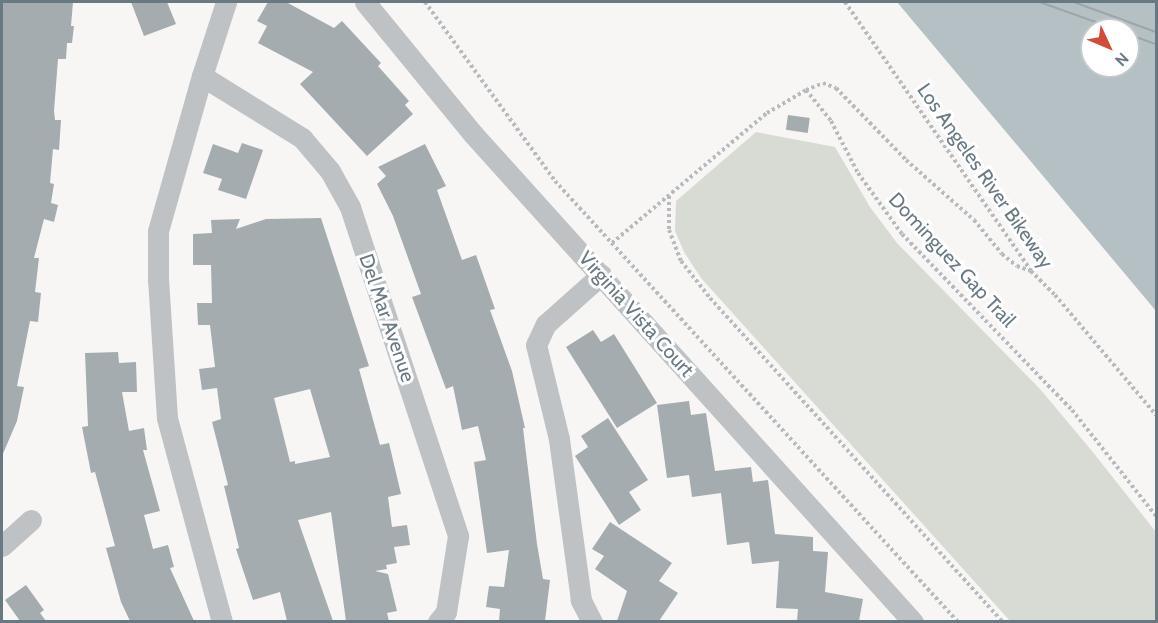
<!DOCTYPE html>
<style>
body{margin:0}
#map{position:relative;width:1158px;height:623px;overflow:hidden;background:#f7f6f4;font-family:Cabin,sans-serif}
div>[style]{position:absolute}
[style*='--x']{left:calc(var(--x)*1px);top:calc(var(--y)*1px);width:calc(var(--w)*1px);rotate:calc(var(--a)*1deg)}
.green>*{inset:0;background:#d7dbd4}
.water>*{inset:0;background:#b4c0c3}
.building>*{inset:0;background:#a4acb0;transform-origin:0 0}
.path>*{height:4px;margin-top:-2px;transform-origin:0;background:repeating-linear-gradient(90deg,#b8bbbd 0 3px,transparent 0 6px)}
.minor>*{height:21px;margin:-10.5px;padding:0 10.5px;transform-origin:10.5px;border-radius:10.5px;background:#bec2c5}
.tram>*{height:1.5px;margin:-0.75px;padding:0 0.75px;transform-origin:0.75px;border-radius:0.75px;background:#9ea5a9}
span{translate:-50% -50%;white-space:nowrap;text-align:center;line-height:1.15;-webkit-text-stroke:6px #fff;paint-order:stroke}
.street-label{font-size:20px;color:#697982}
.frame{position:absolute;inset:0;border:3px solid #697982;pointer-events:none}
.north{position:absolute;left:1080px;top:18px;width:60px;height:60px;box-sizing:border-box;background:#fff;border:2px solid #c3c9cd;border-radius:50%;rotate:134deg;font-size:16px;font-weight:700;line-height:24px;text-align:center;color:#697982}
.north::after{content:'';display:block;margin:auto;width:21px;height:27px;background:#d14d3a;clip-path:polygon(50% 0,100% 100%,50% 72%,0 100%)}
</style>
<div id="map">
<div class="green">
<div style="clip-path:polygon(756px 132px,835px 147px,870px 207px,897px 243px,1040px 389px,1092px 451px,1156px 532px,1156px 621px,1010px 621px,701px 278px,684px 252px,675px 231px,676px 201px)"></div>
</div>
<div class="water">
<div style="clip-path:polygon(evenodd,897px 2px,1156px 2px,1156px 311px,1074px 213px,897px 2px,1092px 30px,1128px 30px,1128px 66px,1092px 66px,1092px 30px)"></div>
</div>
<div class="building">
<div style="clip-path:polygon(2px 2px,73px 2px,71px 26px,74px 26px,72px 43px,67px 43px,66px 59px,58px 59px,54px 111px,55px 120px,61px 120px,59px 150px,53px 149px,50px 183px,54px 184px,51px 203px,58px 205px,54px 222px,44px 219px,34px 258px,39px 258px,35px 292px,41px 293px,38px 322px,30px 321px,17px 386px,24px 387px,17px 421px,2px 456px)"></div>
<div style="clip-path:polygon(131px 2px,167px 2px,176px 24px,144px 36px)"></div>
<div style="clip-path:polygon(268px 2px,286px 2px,334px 28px,342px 21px,381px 63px,378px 66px,409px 101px,405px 105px,413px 114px,367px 156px,300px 84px,313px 72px,258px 43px,267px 26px,257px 21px)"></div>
<div style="left:788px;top:115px;width:22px;height:15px;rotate:8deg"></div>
<div style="clip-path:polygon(242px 143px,263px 150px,246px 199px,218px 190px,222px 179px,203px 173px,213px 144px,238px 153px)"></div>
<div style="clip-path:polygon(425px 144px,446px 186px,437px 190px,462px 260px,476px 255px,495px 309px,490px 310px,512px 371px,525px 428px,523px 428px,537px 544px,543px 579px,550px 580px,545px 621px,499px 621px,500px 609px,486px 607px,489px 586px,504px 587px,509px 550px,487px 553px,474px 462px,486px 460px,478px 426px,462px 430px,453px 386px,446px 389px,412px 297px,421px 294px,393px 216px,377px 184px,386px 176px,378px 167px)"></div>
<div style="clip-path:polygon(evenodd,321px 218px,369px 366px,359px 369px,380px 445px,389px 443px,401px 494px,388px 497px,392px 527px,407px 525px,410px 545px,394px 547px,397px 563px,386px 565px,387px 569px,375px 571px,388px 574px,397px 611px,387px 613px,389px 621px,346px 621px,331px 512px,298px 520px,333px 621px,287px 621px,280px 592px,253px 600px,236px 549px,239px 548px,224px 486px,228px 485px,212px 422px,221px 419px,217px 388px,202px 390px,199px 369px,215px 367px,210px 325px,198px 325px,197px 303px,212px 303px,211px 265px,193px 265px,193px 234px,212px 233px,211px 220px,240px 219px,236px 229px,266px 219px,321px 218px,310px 389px,330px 457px,295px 464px,295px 461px,290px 462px,274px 398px,310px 389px)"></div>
<div style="clip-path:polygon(593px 330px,601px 342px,614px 334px,657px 403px,617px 428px,566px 347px)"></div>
<div style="clip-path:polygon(118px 352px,119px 363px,136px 362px,137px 392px,122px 392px,129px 431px,144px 428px,147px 450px,143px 450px,160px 511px,144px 515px,153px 549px,168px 545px,174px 567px,170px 568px,194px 621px,130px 621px,121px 602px,106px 548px,115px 546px,95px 472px,91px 473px,82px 427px,88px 426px,85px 353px)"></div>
<div style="clip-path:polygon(689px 401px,691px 415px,706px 413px,715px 471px,751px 467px,753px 482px,768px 480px,775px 534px,813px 537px,813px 551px,828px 552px,825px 592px,863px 599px,859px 621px,797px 621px,798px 609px,776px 608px,779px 561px,752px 564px,749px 542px,727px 545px,721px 493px,692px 497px,689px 475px,667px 478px,657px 405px)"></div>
<div style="clip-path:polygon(608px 418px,648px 480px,629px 492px,641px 510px,619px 525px,575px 456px,588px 447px,581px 436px)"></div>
<div style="clip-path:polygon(610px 522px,672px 563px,659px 581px,678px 593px,659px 621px,617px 621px,627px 591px,595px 569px,604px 556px,592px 549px)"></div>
<div style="clip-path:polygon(26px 585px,44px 610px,40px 613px,46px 621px,20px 621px,5px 600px)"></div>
</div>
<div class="path">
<div style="--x:425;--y:2;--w:221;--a:54"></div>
<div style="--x:555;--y:181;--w:597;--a:47.58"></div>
<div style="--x:845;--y:2;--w:327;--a:55.3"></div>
<div style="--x:1031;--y:271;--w:34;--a:45"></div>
<div style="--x:1055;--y:295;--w:157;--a:49.9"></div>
<div style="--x:806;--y:90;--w:18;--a:-22"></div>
<div style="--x:823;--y:83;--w:14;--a:21"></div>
<div style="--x:836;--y:88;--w:100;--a:45.8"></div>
<div style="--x:906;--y:160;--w:91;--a:41.4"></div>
<div style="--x:974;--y:220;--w:44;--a:50.5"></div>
<div style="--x:1002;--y:254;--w:19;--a:39"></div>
<div style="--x:1017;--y:266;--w:15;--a:20"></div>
<div style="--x:669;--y:196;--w:34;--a:90"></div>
<div style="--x:669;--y:230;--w:33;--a:69"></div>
<div style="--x:681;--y:261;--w:47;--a:51.9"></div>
<div style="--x:710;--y:298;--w:437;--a:47.9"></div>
<div style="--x:612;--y:243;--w:202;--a:-40"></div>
<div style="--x:767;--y:113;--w:45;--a:-30.5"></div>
<div style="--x:806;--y:90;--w:40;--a:51"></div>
<div style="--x:831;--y:121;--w:59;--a:62.6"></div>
<div style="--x:858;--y:173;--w:75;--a:54.2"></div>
<div style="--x:902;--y:234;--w:245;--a:46"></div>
<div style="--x:1072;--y:410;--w:135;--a:51.6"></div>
</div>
<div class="minor">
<div style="--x:365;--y:2;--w:171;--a:50.7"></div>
<div style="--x:473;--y:134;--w:657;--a:47.96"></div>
<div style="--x:202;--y:76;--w:78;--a:-72"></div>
<div style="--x:2;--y:546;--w:39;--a:-42"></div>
<div style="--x:222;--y:622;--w:211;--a:-105.1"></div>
<div style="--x:167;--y:418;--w:139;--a:-93.7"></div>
<div style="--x:158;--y:279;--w:48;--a:-90"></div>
<div style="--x:158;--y:231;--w:161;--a:-74.2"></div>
<div style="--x:202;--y:76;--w:118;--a:31.8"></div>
<div style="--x:302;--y:138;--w:43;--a:49.7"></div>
<div style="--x:330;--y:171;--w:41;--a:60.9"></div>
<div style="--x:350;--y:207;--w:346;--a:71.8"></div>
<div style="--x:458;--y:536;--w:77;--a:99"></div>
<div style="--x:446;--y:612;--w:13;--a:129"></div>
<div style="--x:592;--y:622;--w:25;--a:-117"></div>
<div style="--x:581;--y:600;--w:162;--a:-97.8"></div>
<div style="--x:559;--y:439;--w:97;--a:-103.7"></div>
<div style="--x:536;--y:345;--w:23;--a:-65"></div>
<div style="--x:546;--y:324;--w:74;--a:-41.7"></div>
</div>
<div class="tram">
<div style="--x:1040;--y:2;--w:83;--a:19.7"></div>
<div style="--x:1074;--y:2;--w:87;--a:20.1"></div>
<div style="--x:1128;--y:34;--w:30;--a:20"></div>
</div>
<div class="street-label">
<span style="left:985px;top:176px;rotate:55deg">Los Angeles River Bikeway</span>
<span style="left:952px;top:260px;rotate:47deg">Dominguez Gap Trail</span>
<span style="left:636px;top:314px;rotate:48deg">Virginia Vista Court</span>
<span style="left:387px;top:318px;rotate:71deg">Del Mar Avenue</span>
</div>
<div class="frame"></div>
<div class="north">N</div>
</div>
